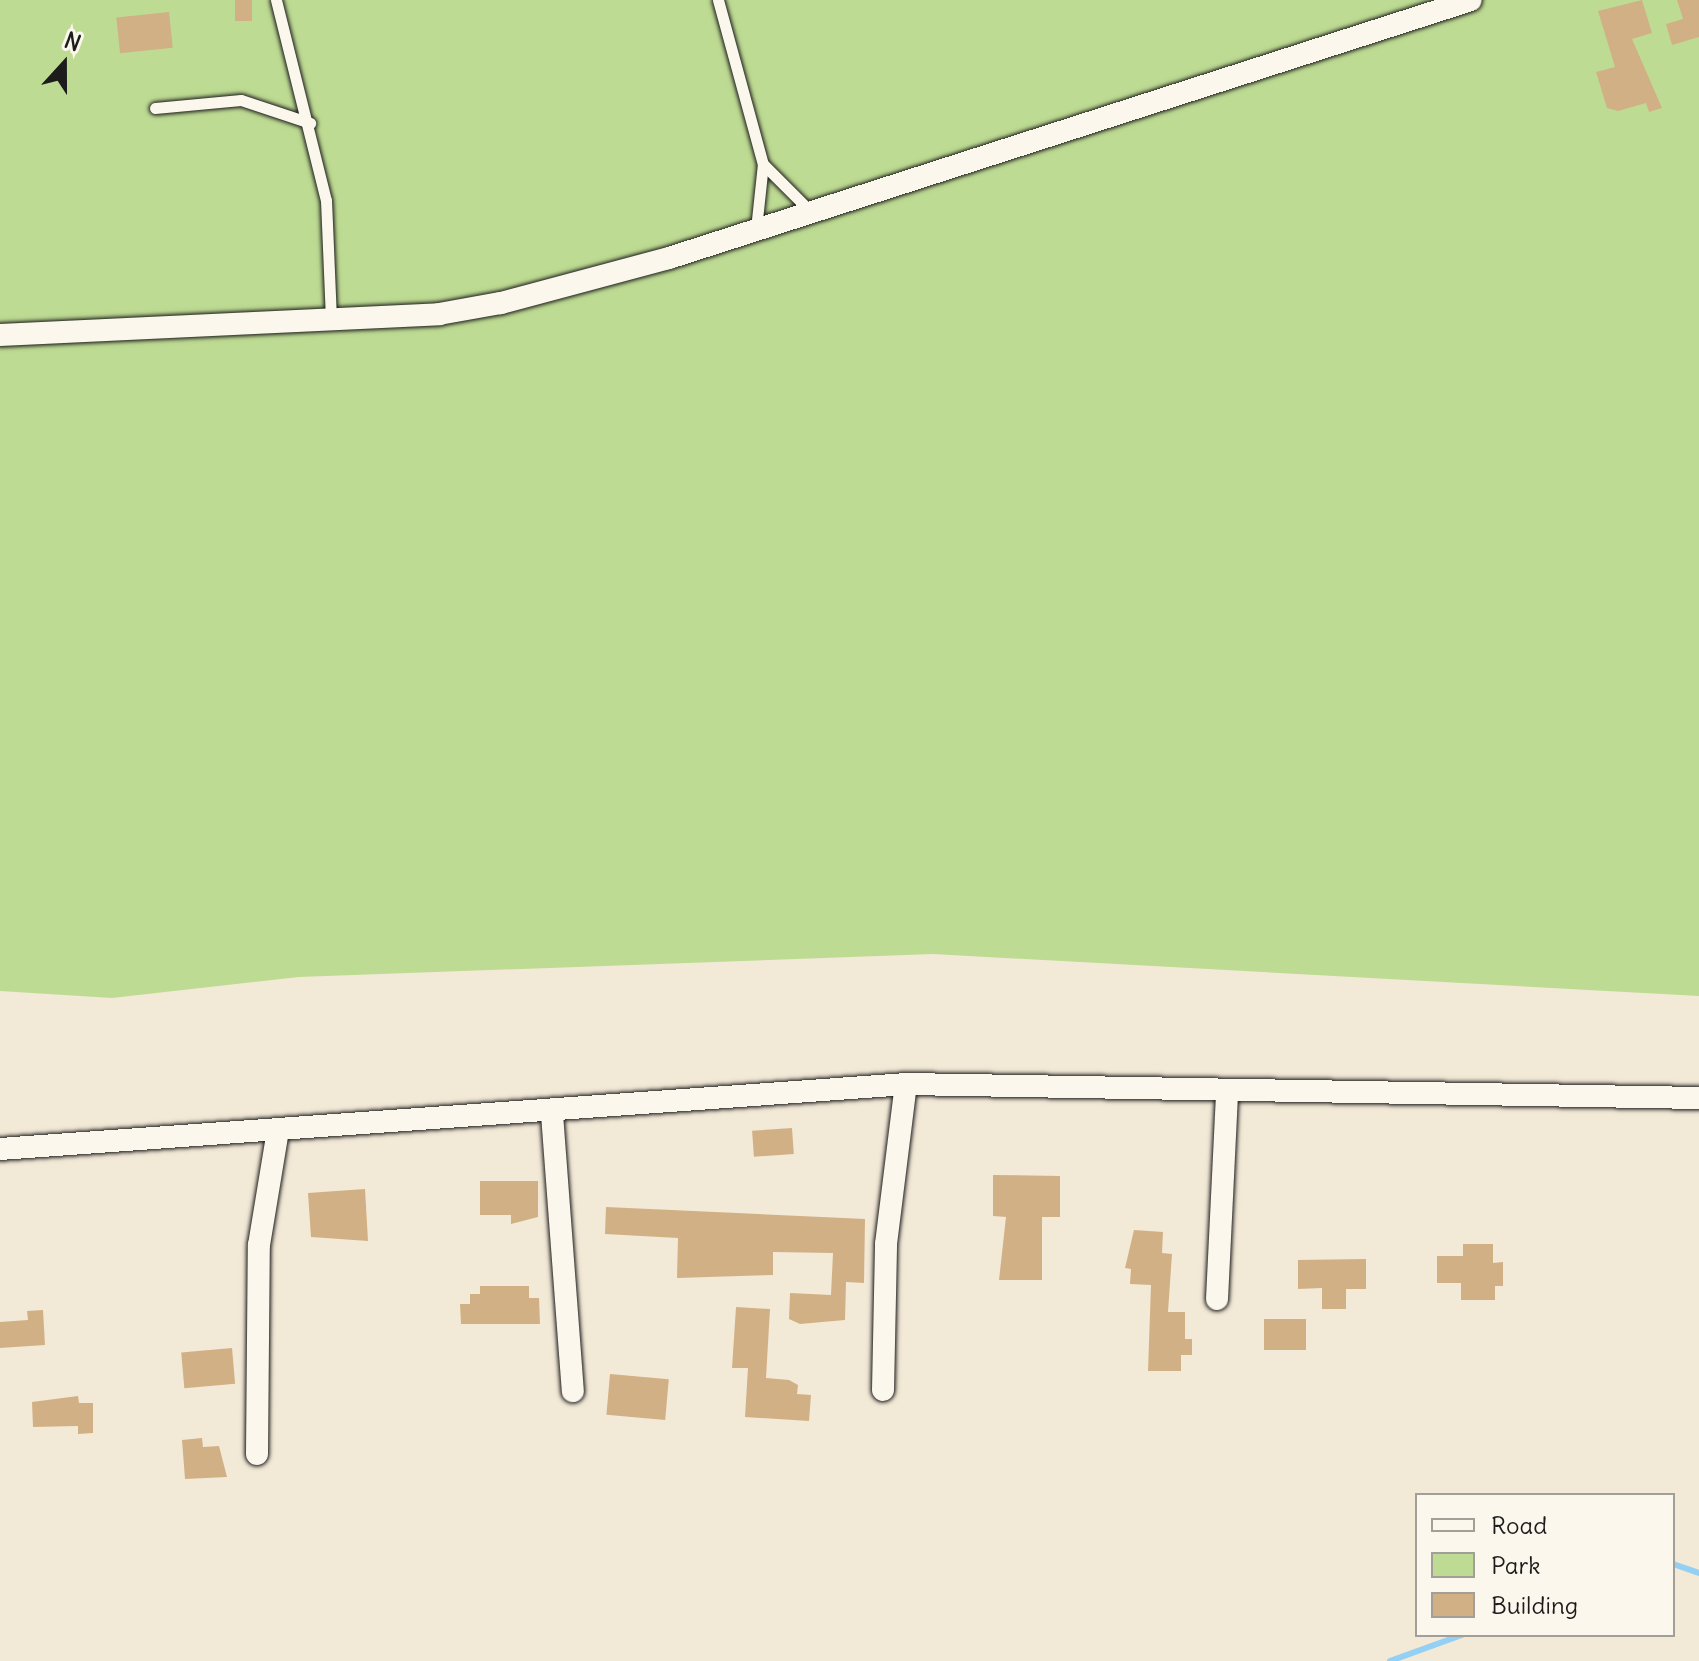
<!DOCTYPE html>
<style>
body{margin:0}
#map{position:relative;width:1699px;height:1661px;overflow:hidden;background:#f3e9d7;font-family:Delius,sans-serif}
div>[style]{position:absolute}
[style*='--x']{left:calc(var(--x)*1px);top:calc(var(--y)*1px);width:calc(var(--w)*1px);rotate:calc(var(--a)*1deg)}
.green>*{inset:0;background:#bedb93}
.stream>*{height:6px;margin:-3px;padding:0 3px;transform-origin:3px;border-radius:3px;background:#93d0f4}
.building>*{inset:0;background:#d2b085;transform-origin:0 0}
.roads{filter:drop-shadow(0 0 2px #1c1c1c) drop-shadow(0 0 2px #1c1c1c)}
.service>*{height:11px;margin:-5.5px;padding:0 5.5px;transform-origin:5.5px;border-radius:5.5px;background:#fbf7ec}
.minor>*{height:22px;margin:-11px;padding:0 11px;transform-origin:11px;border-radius:11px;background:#fbf7ec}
span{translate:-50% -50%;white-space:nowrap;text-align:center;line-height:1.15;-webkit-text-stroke:6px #fbf7ec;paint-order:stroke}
.legend{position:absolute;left:1415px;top:1493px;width:260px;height:144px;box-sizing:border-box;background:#fbf7ec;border:2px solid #a29f99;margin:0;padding:10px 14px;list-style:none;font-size:24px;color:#1c1c1c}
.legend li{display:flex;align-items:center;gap:16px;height:40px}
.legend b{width:40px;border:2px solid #a29f99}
.north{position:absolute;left:24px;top:24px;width:80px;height:80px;-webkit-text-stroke:6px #fbf7ec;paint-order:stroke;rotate:21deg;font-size:22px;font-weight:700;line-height:32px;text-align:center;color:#1c1c1c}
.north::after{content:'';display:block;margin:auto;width:28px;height:36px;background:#1c1c1c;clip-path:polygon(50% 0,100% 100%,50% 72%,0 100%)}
</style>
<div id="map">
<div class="green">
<div style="clip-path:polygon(0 0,1699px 0,1699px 996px,933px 954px,299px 977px,112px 998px,0 991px)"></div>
</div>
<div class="stream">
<div style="--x:1673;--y:1564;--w:28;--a:19"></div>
<div style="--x:1390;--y:1661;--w:77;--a:-19.9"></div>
</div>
<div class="building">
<div style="left:235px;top:0;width:17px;height:21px"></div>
<div style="clip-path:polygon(1642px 0,1652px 33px,1632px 39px,1662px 108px,1649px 112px,1646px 103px,1618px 111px,1607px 108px,1596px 72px,1615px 67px,1598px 11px)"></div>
<div style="clip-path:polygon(1677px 0,1699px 0,1699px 37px,1672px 45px,1666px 24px,1683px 19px)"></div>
<div style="left:169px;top:12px;width:36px;height:53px;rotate:84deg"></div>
<div style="left:792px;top:1128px;width:26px;height:40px;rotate:86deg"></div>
<div style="clip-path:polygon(993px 1175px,1060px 1176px,1060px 1217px,1042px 1217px,1042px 1280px,999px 1280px,1006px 1217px,993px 1216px)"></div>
<div style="clip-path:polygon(480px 1181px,538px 1181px,538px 1217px,511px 1224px,511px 1215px,480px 1215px)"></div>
<div style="clip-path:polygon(365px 1189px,368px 1241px,311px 1237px,308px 1193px)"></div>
<div style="clip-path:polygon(606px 1207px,865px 1219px,864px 1283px,846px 1282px,845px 1320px,800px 1324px,789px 1319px,790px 1293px,831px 1295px,833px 1253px,773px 1252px,773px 1275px,677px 1278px,678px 1238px,605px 1234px)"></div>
<div style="clip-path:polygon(1134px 1230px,1163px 1232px,1162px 1253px,1172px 1254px,1168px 1312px,1185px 1312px,1185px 1339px,1192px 1339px,1192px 1355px,1181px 1355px,1181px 1371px,1148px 1371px,1151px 1285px,1130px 1284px,1131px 1269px,1125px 1268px)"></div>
<div style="clip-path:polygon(1463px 1244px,1493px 1244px,1493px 1263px,1503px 1262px,1503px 1286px,1495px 1286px,1495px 1300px,1461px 1300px,1461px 1283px,1437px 1283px,1437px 1256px,1463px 1256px)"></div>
<div style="clip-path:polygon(1366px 1259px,1366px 1289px,1346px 1289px,1346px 1309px,1322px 1309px,1322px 1288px,1298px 1289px,1298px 1260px)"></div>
<div style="clip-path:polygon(480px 1286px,529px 1286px,529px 1298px,539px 1298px,540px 1324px,461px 1324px,460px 1304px,470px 1304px,470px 1294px,480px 1294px)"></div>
<div style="clip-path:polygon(736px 1307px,770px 1309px,766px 1378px,789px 1380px,798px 1385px,797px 1394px,811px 1395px,809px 1421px,745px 1417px,748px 1368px,732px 1368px)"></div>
<div style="clip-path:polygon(43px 1310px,45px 1345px,0 1348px,0 1322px,28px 1320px,27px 1311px)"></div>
<div style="left:1264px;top:1319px;width:42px;height:31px"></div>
<div style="left:232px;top:1348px;width:36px;height:51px;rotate:85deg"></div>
<div style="left:610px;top:1374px;width:59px;height:41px;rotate:5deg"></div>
<div style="clip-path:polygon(78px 1396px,79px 1403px,93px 1403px,93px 1433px,78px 1434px,78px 1426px,33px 1427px,32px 1402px)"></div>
<div style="clip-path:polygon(202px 1438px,203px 1447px,219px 1446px,227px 1477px,185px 1479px,182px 1440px)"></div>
</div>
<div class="roads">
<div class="service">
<div style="--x:276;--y:0;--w:206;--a:76"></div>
<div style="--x:326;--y:200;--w:119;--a:87.6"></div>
<div style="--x:718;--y:0;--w:170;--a:74.7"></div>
<div style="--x:763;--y:164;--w:66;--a:45"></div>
<div style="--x:155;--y:108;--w:86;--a:-5.3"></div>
<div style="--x:241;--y:100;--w:73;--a:18.4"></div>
<div style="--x:756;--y:229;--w:65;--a:-83.9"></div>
</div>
<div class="minor">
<div style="--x:0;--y:335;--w:440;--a:-2.7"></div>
<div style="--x:439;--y:314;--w:63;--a:-10.1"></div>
<div style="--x:501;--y:303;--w:174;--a:-15"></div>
<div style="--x:669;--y:258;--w:842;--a:-17.83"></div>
<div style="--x:552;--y:1114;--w:278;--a:85.7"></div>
<div style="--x:0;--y:1149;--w:908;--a:-4.1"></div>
<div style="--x:906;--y:1084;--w:793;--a:1.01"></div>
<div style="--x:1217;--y:1299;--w:207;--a:-87.2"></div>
<div style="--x:883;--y:1390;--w:146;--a:-88.8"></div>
<div style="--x:886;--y:1244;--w:161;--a:-82.9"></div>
<div style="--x:257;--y:1454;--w:209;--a:-89.5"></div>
<div style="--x:259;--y:1245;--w:117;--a:-80.6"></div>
</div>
</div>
<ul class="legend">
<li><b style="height:10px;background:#fbf7ec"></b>Road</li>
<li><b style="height:22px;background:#bedb93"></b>Park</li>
<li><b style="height:22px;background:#d2b085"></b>Building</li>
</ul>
<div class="north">N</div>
</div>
